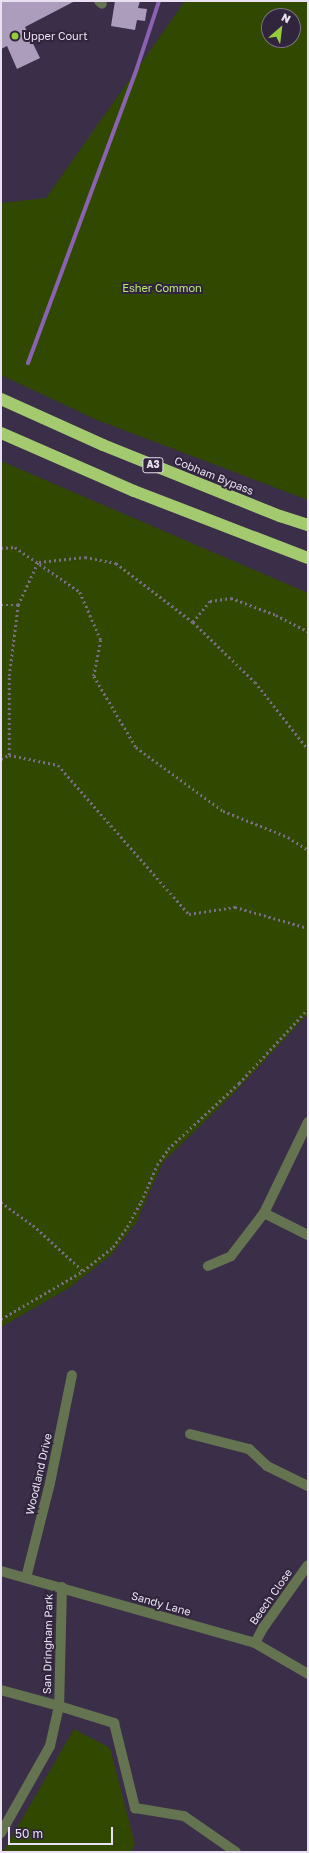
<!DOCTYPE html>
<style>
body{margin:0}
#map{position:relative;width:309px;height:1853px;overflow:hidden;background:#3b2e48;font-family:"Golos Text",sans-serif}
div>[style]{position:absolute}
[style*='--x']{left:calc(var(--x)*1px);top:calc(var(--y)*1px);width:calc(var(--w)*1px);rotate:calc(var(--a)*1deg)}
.green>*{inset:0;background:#304800}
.stream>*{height:4px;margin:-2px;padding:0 2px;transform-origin:2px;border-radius:2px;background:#8b62b1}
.building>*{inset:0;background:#ac9dbc}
.path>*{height:2.5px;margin-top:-1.25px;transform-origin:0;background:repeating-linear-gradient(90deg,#796e85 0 2px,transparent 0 5px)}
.minor>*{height:10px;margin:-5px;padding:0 5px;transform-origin:5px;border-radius:5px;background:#647450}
.highway>*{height:12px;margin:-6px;padding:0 6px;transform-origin:6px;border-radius:6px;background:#a4ca70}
.dots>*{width:11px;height:11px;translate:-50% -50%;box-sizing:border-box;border:2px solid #31243d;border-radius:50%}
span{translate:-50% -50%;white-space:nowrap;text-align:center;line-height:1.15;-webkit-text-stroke:4px #31243d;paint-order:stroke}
.shield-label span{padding:1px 3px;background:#31243d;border:1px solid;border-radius:3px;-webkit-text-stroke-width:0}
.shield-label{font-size:10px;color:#e9e1f2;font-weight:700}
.poi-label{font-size:11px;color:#e9e1f2}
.left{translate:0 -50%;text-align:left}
.park-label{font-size:11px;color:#b8e772}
.street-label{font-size:11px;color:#e9e1f2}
.frame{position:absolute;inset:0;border:2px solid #e9e1f2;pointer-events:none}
.north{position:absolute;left:261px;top:8px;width:40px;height:40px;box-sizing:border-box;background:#31243d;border:1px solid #7b7085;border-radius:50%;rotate:28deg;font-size:11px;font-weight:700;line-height:16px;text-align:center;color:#e9e1f2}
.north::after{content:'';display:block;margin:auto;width:14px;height:18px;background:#97cc39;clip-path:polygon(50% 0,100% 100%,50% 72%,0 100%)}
.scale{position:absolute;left:8px;top:1827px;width:105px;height:18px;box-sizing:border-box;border:2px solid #e9e1f2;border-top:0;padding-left:5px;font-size:12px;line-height:14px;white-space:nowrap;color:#e9e1f2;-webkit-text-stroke:3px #31243d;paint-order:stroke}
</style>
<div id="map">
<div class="green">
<div style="clip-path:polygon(evenodd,185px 1px,308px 1px,308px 500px,97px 420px,1px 375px,1px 203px,46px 198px,185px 1px,269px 16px,293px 16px,293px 40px,269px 40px,269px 16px)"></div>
<div style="clip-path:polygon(1px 461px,308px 593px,308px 1014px,235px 1092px,163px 1162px,136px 1223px,111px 1255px,69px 1288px,1px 1327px)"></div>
<div style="clip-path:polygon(74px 1729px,110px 1748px,135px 1844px,131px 1852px,3px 1852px)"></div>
</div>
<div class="stream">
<div style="--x:28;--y:363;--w:314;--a:-69.7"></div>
<div style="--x:137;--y:68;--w:71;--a:-71.8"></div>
</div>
<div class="building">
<div style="clip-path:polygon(1px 1px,75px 1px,25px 27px,40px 58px,17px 69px,7px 46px,1px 49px)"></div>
<div style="clip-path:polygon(115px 1px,140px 1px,138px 8px,147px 9px,145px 21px,137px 20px,135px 30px,111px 26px)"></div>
</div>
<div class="path">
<div style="--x:1;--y:548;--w:14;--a:-4"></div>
<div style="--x:15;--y:547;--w:79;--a:34.7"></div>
<div style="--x:80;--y:592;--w:52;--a:66.4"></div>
<div style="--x:101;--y:640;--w:37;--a:101"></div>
<div style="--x:94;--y:676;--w:82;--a:59.4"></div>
<div style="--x:136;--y:747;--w:108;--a:36.3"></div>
<div style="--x:223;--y:811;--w:70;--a:21.8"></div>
<div style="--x:288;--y:837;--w:24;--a:33"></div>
<div style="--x:39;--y:562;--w:46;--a:-6.2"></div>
<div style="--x:85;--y:557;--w:32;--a:11"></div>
<div style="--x:116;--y:563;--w:97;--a:37.5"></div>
<div style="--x:193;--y:622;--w:86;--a:44.1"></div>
<div style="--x:255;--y:682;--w:85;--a:51.7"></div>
<div style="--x:1;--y:605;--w:17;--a:0"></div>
<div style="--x:193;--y:622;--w:27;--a:-51"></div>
<div style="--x:210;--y:601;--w:21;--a:-8"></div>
<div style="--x:231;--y:598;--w:48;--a:20.7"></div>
<div style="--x:276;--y:615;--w:36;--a:27"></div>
<div style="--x:9;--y:755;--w:79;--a:-90"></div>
<div style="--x:9;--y:676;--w:72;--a:-82.8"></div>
<div style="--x:18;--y:605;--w:47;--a:-65.1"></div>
<div style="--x:1;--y:759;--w:9;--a:-27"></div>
<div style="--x:9;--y:755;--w:50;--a:11.5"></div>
<div style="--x:58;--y:765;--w:198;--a:48.7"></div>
<div style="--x:189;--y:914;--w:47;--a:-8.7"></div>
<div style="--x:235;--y:907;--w:76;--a:16"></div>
<div style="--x:1;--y:1202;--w:39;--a:36"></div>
<div style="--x:33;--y:1225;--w:68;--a:42.6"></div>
<div style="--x:1;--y:1319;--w:95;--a:-30.3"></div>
<div style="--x:83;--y:1271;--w:38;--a:-39"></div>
<div style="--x:113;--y:1247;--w:24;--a:-55"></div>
<div style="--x:127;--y:1227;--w:29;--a:-61"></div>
<div style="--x:141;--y:1202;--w:40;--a:-66.6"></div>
<div style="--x:157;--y:1165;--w:19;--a:-55"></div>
<div style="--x:168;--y:1149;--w:97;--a:-42.9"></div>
<div style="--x:239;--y:1083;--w:101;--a:-47"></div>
</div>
<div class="minor">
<div style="--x:99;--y:1;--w:4;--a:45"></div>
<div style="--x:264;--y:1213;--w:49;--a:26.6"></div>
<div style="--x:208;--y:1266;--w:25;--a:-23"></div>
<div style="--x:231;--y:1256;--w:54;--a:-52.5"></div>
<div style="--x:264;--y:1213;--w:101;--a:-64.2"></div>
<div style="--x:190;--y:1434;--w:61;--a:14.3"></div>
<div style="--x:249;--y:1449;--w:25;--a:43"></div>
<div style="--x:267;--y:1466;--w:46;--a:26"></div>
<div style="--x:1;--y:1571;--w:264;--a:15.8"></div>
<div style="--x:255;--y:1643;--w:61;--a:30.3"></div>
<div style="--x:26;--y:1578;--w:98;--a:-75.8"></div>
<div style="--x:50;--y:1483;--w:110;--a:-78.5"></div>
<div style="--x:62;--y:1587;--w:119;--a:91.4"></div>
<div style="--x:59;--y:1706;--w:58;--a:17.2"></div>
<div style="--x:114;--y:1723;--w:88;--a:76.1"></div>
<div style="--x:135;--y:1808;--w:50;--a:9.3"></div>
<div style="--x:184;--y:1816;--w:63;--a:34.7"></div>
<div style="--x:255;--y:1643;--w:17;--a:-62"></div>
<div style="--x:263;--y:1628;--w:77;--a:-54.5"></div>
<div style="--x:1;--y:1690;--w:60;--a:15.4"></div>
<div style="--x:59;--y:1706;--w:41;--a:102.7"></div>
<div style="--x:50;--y:1746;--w:100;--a:119.4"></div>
</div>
<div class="highway">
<div style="--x:1;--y:399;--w:112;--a:24.3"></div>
<div style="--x:103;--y:445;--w:191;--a:21.9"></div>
<div style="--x:280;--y:516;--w:29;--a:18"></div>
<div style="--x:1;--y:433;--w:145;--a:23.6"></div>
<div style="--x:134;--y:491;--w:186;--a:21.1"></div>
</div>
<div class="dots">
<div style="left:15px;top:36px;background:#97cc39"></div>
</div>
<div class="shield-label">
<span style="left:153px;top:465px">A3</span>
</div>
<div class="poi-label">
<span class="left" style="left:23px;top:36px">Upper Court</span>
</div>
<div class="park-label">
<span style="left:162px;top:288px">Esher Common</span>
</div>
<div class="street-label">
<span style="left:214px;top:476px;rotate:22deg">Cobham Bypass</span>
<span style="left:39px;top:1474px;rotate:-77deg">Woodland Drive</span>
<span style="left:271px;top:1597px;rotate:-55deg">Beech Close</span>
<span style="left:161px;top:1604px;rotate:16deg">Sandy Lane</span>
<span style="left:48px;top:1644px;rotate:-89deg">San Dringham Park</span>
</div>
<div class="frame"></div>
<div class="north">N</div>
<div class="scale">50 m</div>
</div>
